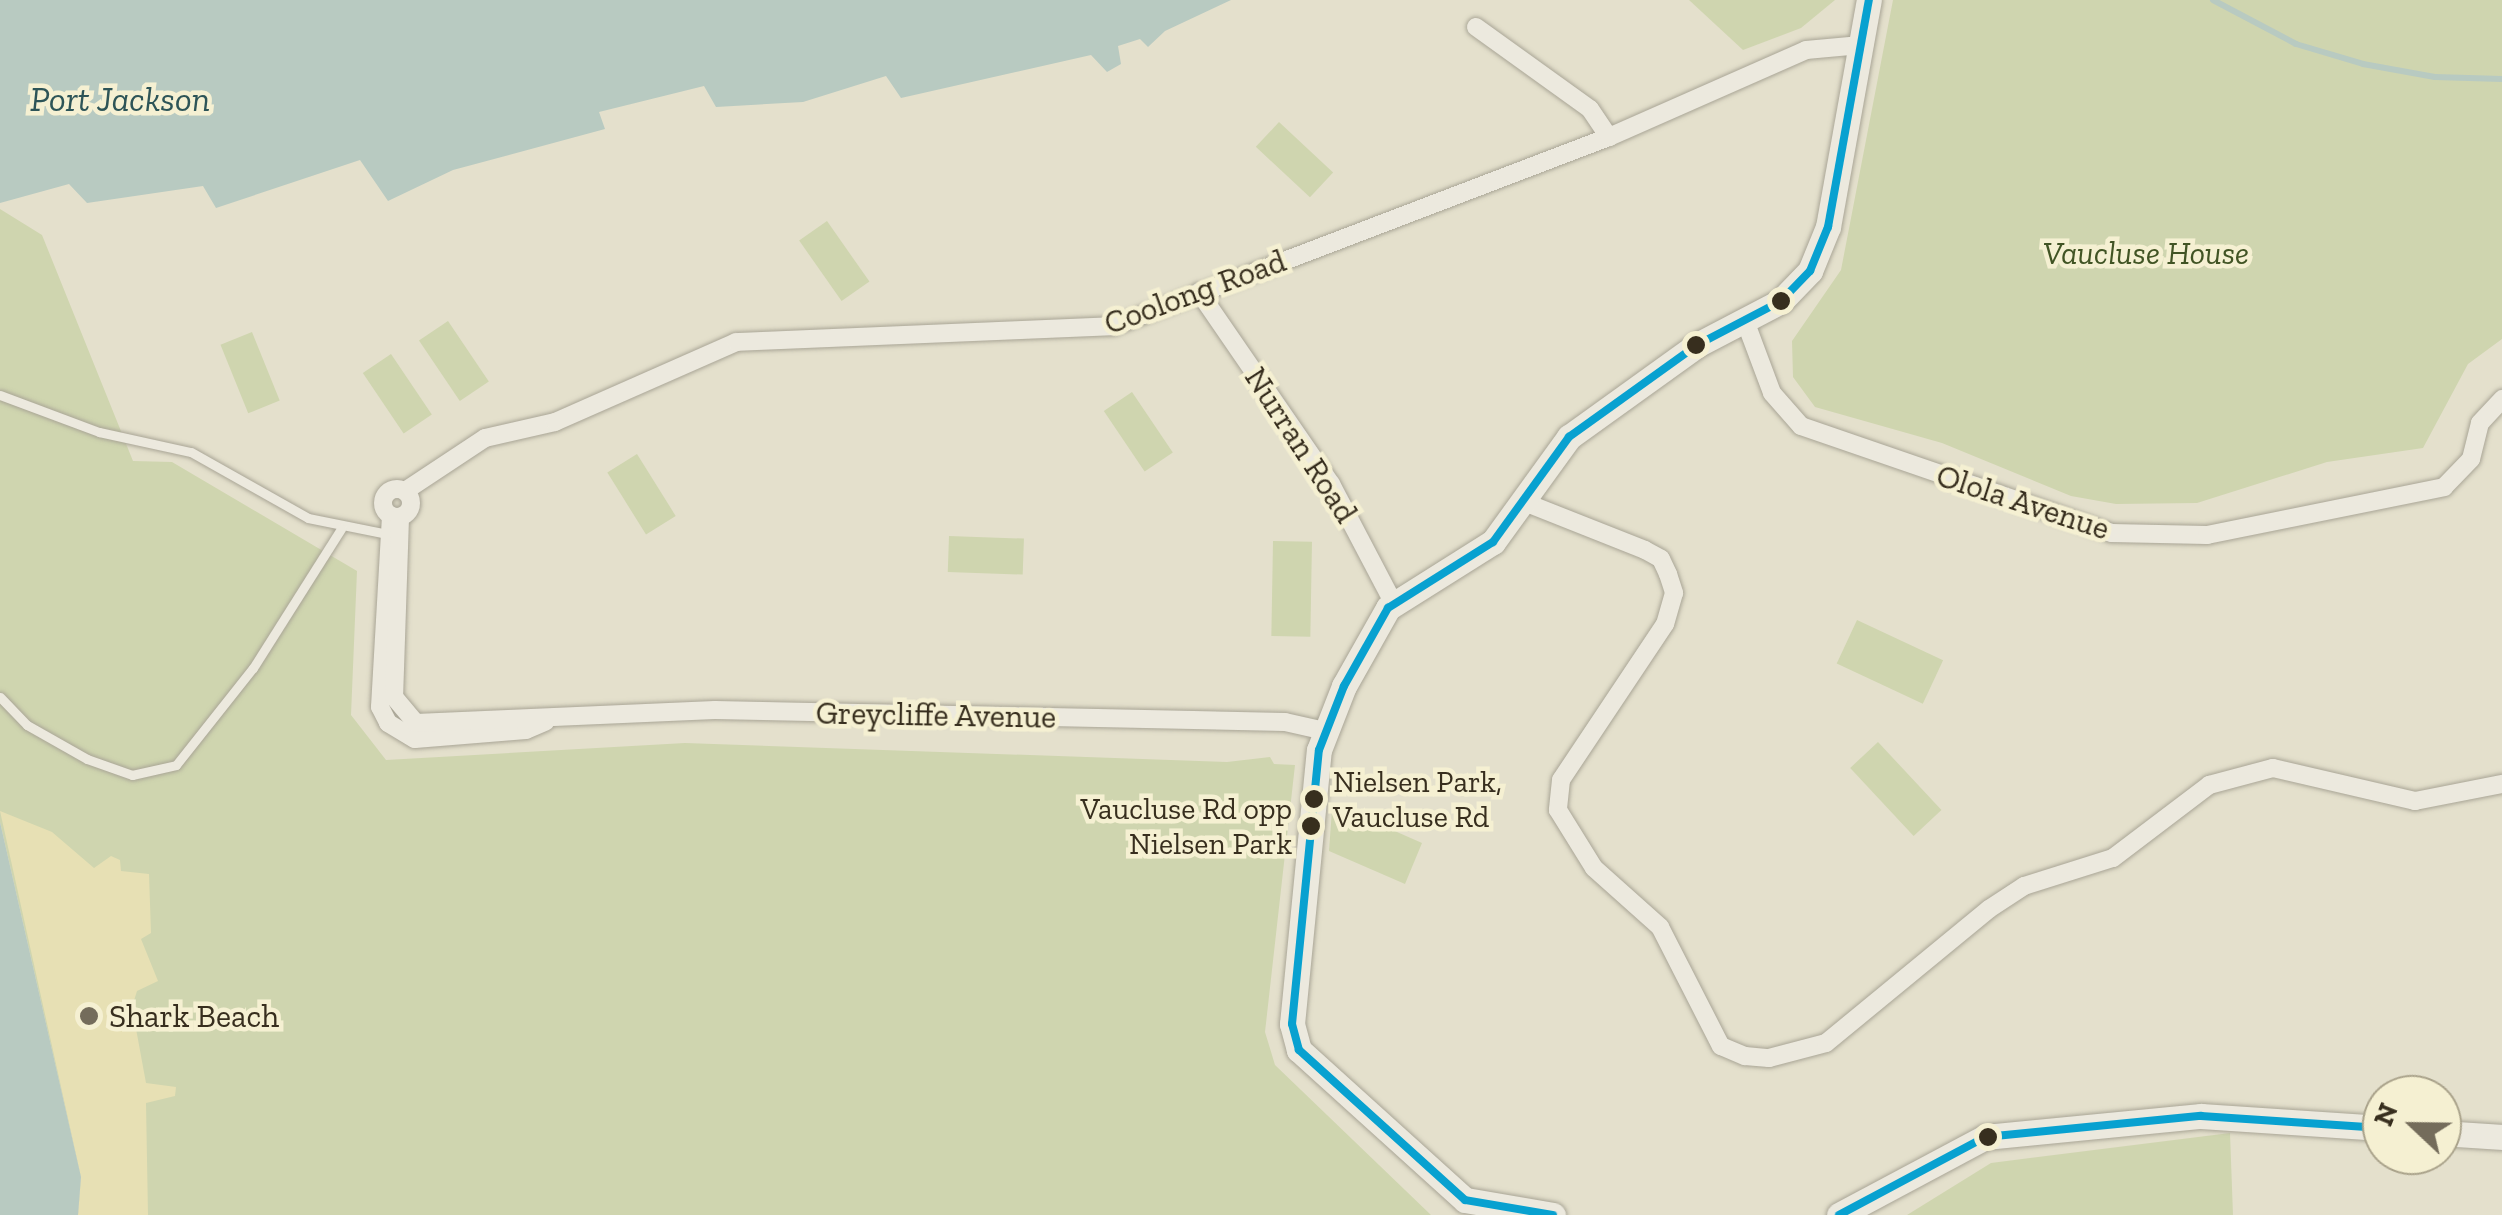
<!DOCTYPE html>
<style>
body{margin:0}
#map{position:relative;width:2502px;height:1215px;overflow:hidden;background:#e4e0cc;font-family:"Zilla Slab",serif}
div>[style]{position:absolute}
[style*='--x']{left:calc(var(--x)*1px);top:calc(var(--y)*1px);width:calc(var(--w)*1px);rotate:calc(var(--a)*1deg)}
.green>*{inset:0;background:#cfd5af;transform-origin:0 0}
.sand>*{inset:0;background:#e7e0b4}
.water>*{inset:0;background:#b8cac1}
.stream>*{height:6px;margin:-3px;padding:0 3px;transform-origin:3px;border-radius:3px;background:#b8cac1}
.roads{filter:drop-shadow(0 0 2px #a9a596) drop-shadow(0 0 2px #a9a596)}
.lane>*{height:9px;margin:-4.5px;padding:0 4.5px;transform-origin:4.5px;border-radius:4.5px;background:#ece9de}
.street>*{height:18px;margin:-9px;padding:0 9px;transform-origin:9px;border-radius:9px;background:#ece9de}
.street>.ring{margin:-9px;padding:0;box-sizing:content-box;background:none;border:18px solid #ece9de;border-radius:50%}
.secondary>*{height:25px;margin:-12.5px;padding:0 12.5px;transform-origin:12.5px;border-radius:12.5px;background:#ece9de}
.bus-1>*{height:8px;margin:-4px;padding:0 4px;transform-origin:4px;border-radius:4px;background:#08a1d0}
.dots>*{width:28px;height:28px;translate:-50% -50%;box-sizing:border-box;border:5px solid #f5f0d2;border-radius:50%}
span{translate:-50% -50%;white-space:nowrap;text-align:center;line-height:1.15;-webkit-text-stroke:9px #f5f0d2;paint-order:stroke}
.bus-label{font-size:30px;color:#372e1e}
.left{translate:0 -50%;text-align:left}
.right{translate:-100% -50%;text-align:right}
.park-label{font-size:32px;color:#415424;font-style:italic}
.street-label{font-size:32px;color:#372e1e}
.poi-label{font-size:32px;color:#372e1e}
.water-label{font-size:35px;color:#2d5457;font-style:italic}
.north{position:absolute;left:2362px;top:1075px;width:100px;height:100px;box-sizing:border-box;background:#f5f0d2;border:2px solid #a9a28a;border-radius:50%;rotate:292deg;font-size:28px;font-weight:700;line-height:40px;text-align:center;color:#372e1e}
.north::after{content:'';display:block;margin:auto;width:35px;height:45px;background:#746c5b;clip-path:polygon(50% 0,100% 100%,50% 72%,0 100%)}
</style>
<div id="map">
<div class="green">
<div style="clip-path:polygon(1689px 0,1835px 0,1801px 28px,1743px 50px)"></div>
<div style="clip-path:polygon(1893px 0,2502px 0,2502px 339px,2468px 364px,2423px 448px,2327px 462px,2197px 503px,2116px 504px,2071px 496px,1942px 443px,1815px 407px,1793px 377px,1792px 341px,1841px 270px)"></div>
<div style="left:1279px;top:122px;width:74px;height:34px;rotate:43deg"></div>
<div style="clip-path:polygon(0 209px,42px 235px,133px 461px,172px 462px,357px 571px,351px 715px,386px 760px,685px 743px,1227px 762px,1270px 757px,1274px 764px,1295px 765px,1265px 1032px,1275px 1065px,1431px 1215px,78px 1215px,81px 1177px,0 822px)"></div>
<div style="left:827px;top:221px;width:74px;height:34px;rotate:55deg"></div>
<div style="left:448px;top:321px;width:73px;height:35px;rotate:56deg"></div>
<div style="left:252px;top:332px;width:74px;height:34px;rotate:68deg"></div>
<div style="left:391px;top:354px;width:73px;height:34px;rotate:56deg"></div>
<div style="left:1132px;top:392px;width:73px;height:34px;rotate:56deg"></div>
<div style="left:637px;top:454px;width:73px;height:35px;rotate:58deg"></div>
<div style="left:949px;top:536px;width:75px;height:36px;rotate:2deg"></div>
<div style="left:1273px;top:541px;width:39px;height:95px;rotate:1deg"></div>
<div style="left:1857px;top:620px;width:95px;height:48px;rotate:25deg"></div>
<div style="left:1878px;top:742px;width:93px;height:38px;rotate:47deg"></div>
<div style="clip-path:polygon(1332px 810px,1347px 810px,1422px 843px,1405px 884px,1329px 851px)"></div>
<div style="clip-path:polygon(2230px 1133px,2233px 1215px,1907px 1215px,1991px 1163px)"></div>
</div>
<div class="sand">
<div style="clip-path:polygon(0 811px,52px 832px,94px 868px,111px 856px,120px 860px,121px 871px,149px 874px,151px 933px,141px 939px,158px 981px,137px 991px,132px 1007px,146px 1083px,176px 1087px,175px 1096px,146px 1103px,148px 1215px,78px 1215px,81px 1177px)"></div>
</div>
<div class="water">
<div style="clip-path:polygon(0 0,1231px 0,1165px 31px,1148px 47px,1140px 39px,1118px 46px,1121px 64px,1107px 72px,1091px 55px,901px 98px,886px 76px,803px 102px,716px 107px,704px 86px,599px 112px,605px 129px,453px 170px,388px 201px,360px 160px,216px 208px,203px 186px,87px 203px,69px 184px,0 203px)"></div>
<div style="clip-path:polygon(0 822px,81px 1177px,78px 1215px,0 1215px)"></div>
</div>
<div class="stream">
<div style="--x:2213;--y:0;--w:94;--a:27.9"></div>
<div style="--x:2296;--y:44;--w:70;--a:16.6"></div>
<div style="--x:2363;--y:64;--w:73;--a:10.2"></div>
<div style="--x:2435;--y:77;--w:67;--a:1.7"></div>
</div>
<div class="roads">
<div class="lane">
<div style="--x:0;--y:395;--w:106;--a:20.5"></div>
<div style="--x:99;--y:432;--w:94;--a:12.3"></div>
<div style="--x:191;--y:452;--w:134;--a:29.4"></div>
<div style="--x:308;--y:518;--w:81;--a:11.4"></div>
<div style="--x:0;--y:697;--w:39;--a:46"></div>
<div style="--x:27;--y:725;--w:69;--a:29.5"></div>
<div style="--x:87;--y:759;--w:48;--a:19.6"></div>
<div style="--x:132;--y:775;--w:45;--a:-12.8"></div>
<div style="--x:176;--y:765;--w:124;--a:-51.6"></div>
<div style="--x:253;--y:668;--w:165;--a:-57.7"></div>
</div>
<div class="street">
<div style="--x:1476;--y:27;--w:140;--a:35.7"></div>
<div style="--x:1590;--y:109;--w:34;--a:56"></div>
<div style="--x:1199;--y:292;--w:233;--a:55.5"></div>
<div style="--x:1331;--y:484;--w:136;--a:62.3"></div>
<div style="--x:1744;--y:318;--w:80;--a:69.5"></div>
<div style="--x:1772;--y:393;--w:44;--a:48.7"></div>
<div style="--x:1801;--y:426;--w:328;--a:19"></div>
<div style="--x:2111;--y:533;--w:96;--a:1.2"></div>
<div style="--x:2207;--y:535;--w:242;--a:-11.4"></div>
<div style="--x:2444;--y:487;--w:39;--a:-46"></div>
<div style="--x:2471;--y:459;--w:37;--a:-76"></div>
<div style="--x:2480;--y:423;--w:33;--a:-47"></div>
<div class="ring" style="left:383px;top:489px;width:10px;height:10px"></div>
<div style="--x:405;--y:491;--w:96;--a:-33.5"></div>
<div style="--x:485;--y:438;--w:72;--a:-12.9"></div>
<div style="--x:555;--y:422;--w:198;--a:-23.8"></div>
<div style="--x:736;--y:342;--w:378;--a:-2.4"></div>
<div style="--x:1114;--y:326;--w:530;--a:-20.9"></div>
<div style="--x:1609;--y:137;--w:215;--a:-23.8"></div>
<div style="--x:1806;--y:50;--w:55;--a:-5.2"></div>
<div style="--x:1524;--y:502;--w:130;--a:21.6"></div>
<div style="--x:1645;--y:550;--w:18;--a:29"></div>
<div style="--x:1661;--y:559;--w:17;--a:65"></div>
<div style="--x:1668;--y:574;--w:20;--a:72"></div>
<div style="--x:1674;--y:593;--w:32;--a:106"></div>
<div style="--x:1665;--y:624;--w:187;--a:123.7"></div>
<div style="--x:1561;--y:780;--w:30;--a:96"></div>
<div style="--x:1558;--y:810;--w:68;--a:58.2"></div>
<div style="--x:1594;--y:868;--w:89;--a:41.8"></div>
<div style="--x:1660;--y:927;--w:134;--a:62.9"></div>
<div style="--x:1721;--y:1046;--w:26;--a:23"></div>
<div style="--x:1745;--y:1056;--w:24;--a:5"></div>
<div style="--x:1769;--y:1058;--w:59;--a:-14.7"></div>
<div style="--x:1826;--y:1043;--w:211;--a:-39.4"></div>
<div style="--x:1989;--y:909;--w:42;--a:-33.3"></div>
<div style="--x:2024;--y:886;--w:93;--a:-17.5"></div>
<div style="--x:2113;--y:858;--w:121;--a:-37.2"></div>
<div style="--x:2209;--y:785;--w:66;--a:-14.9"></div>
<div style="--x:2273;--y:768;--w:146;--a:13.1"></div>
<div style="--x:2415;--y:801;--w:89;--a:-11.1"></div>
<div style="--x:391;--y:516;--w:191;--a:93.3"></div>
<div style="--x:380;--y:707;--w:18;--a:63"></div>
<div style="--x:388;--y:723;--w:31;--a:31"></div>
<div style="--x:415;--y:739;--w:111;--a:-4.6"></div>
<div style="--x:526;--y:730;--w:21;--a:-23"></div>
<div style="--x:400;--y:518;--w:179;--a:91.9"></div>
<div style="--x:394;--y:697;--w:34;--a:50"></div>
<div style="--x:416;--y:723;--w:299;--a:-2.5"></div>
<div style="--x:715;--y:710;--w:570;--a:1.21"></div>
<div style="--x:1285;--y:722;--w:41;--a:12.7"></div>
</div>
<div class="secondary">
<div style="--x:2442;--y:1133;--w:60;--a:3.8"></div>
<div style="--x:1553;--y:1215;--w:89;--a:-170.3"></div>
<div style="--x:1465;--y:1200;--w:224;--a:-137.9"></div>
<div style="--x:1299;--y:1050;--w:27;--a:-105"></div>
<div style="--x:1292;--y:1024;--w:275;--a:-84.4"></div>
<div style="--x:1319;--y:750;--w:69;--a:-68.7"></div>
<div style="--x:1344;--y:686;--w:90;--a:-60.6"></div>
<div style="--x:1388;--y:608;--w:124;--a:-32.2"></div>
<div style="--x:1493;--y:542;--w:130;--a:-54.1"></div>
<div style="--x:1569;--y:437;--w:158;--a:-35.7"></div>
<div style="--x:1697;--y:345;--w:95;--a:-27.6"></div>
<div style="--x:1781;--y:301;--w:42;--a:-46"></div>
<div style="--x:1810;--y:271;--w:48;--a:-67.8"></div>
<div style="--x:1828;--y:227;--w:231;--a:-79.8"></div>
<div style="--x:1839;--y:1215;--w:166;--a:-28.1"></div>
<div style="--x:1985;--y:1137;--w:217;--a:-5.6"></div>
<div style="--x:2201;--y:1116;--w:181;--a:3.8"></div>
</div>
</div>
<div class="bus-1">
<div style="--x:1553;--y:1215;--w:89;--a:-170.3"></div>
<div style="--x:1465;--y:1200;--w:224;--a:-137.9"></div>
<div style="--x:1299;--y:1050;--w:27;--a:-105"></div>
<div style="--x:1292;--y:1024;--w:275;--a:-84.4"></div>
<div style="--x:1319;--y:750;--w:69;--a:-68.7"></div>
<div style="--x:1344;--y:686;--w:90;--a:-60.6"></div>
<div style="--x:1388;--y:608;--w:124;--a:-32.2"></div>
<div style="--x:1493;--y:542;--w:130;--a:-54.1"></div>
<div style="--x:1569;--y:437;--w:158;--a:-35.7"></div>
<div style="--x:1697;--y:345;--w:95;--a:-27.6"></div>
<div style="--x:1781;--y:301;--w:42;--a:-46"></div>
<div style="--x:1810;--y:271;--w:48;--a:-67.8"></div>
<div style="--x:1828;--y:227;--w:231;--a:-79.8"></div>
<div style="--x:1839;--y:1215;--w:166;--a:-28.1"></div>
<div style="--x:1985;--y:1137;--w:217;--a:-5.6"></div>
<div style="--x:2201;--y:1116;--w:181;--a:3.8"></div>
</div>
<div class="dots">
<div style="left:1781px;top:301px;background:#372e1e"></div>
<div style="left:1696px;top:345px;background:#372e1e"></div>
<div style="left:1314px;top:799px;background:#372e1e"></div>
<div style="left:1311px;top:826px;background:#372e1e"></div>
<div style="left:89px;top:1016px;background:#746c5b"></div>
<div style="left:1988px;top:1137px;background:#372e1e"></div>
</div>
<div class="bus-label">
<span class="left" style="left:1333px;top:799px">Nielsen Park,<br>Vaucluse Rd</span>
<span class="right" style="left:1292px;top:826px">Vaucluse Rd opp<br>Nielsen Park</span>
</div>
<div class="park-label">
<span style="left:2146px;top:253px">Vaucluse House</span>
</div>
<div class="street-label">
<span style="left:1195px;top:292px;rotate:-20deg">Coolong Road</span>
<span style="left:1301px;top:445px;rotate:57deg">Nurran Road</span>
<span style="left:2023px;top:502px;rotate:18deg">Olola Avenue</span>
<span style="left:936px;top:715px;rotate:1deg">Greycliffe Avenue</span>
</div>
<div class="poi-label">
<span class="left" style="left:109px;top:1016px">Shark Beach</span>
</div>
<div class="water-label">
<span style="left:120px;top:99px">Port Jackson</span>
</div>
<div class="north">N</div>
</div>
